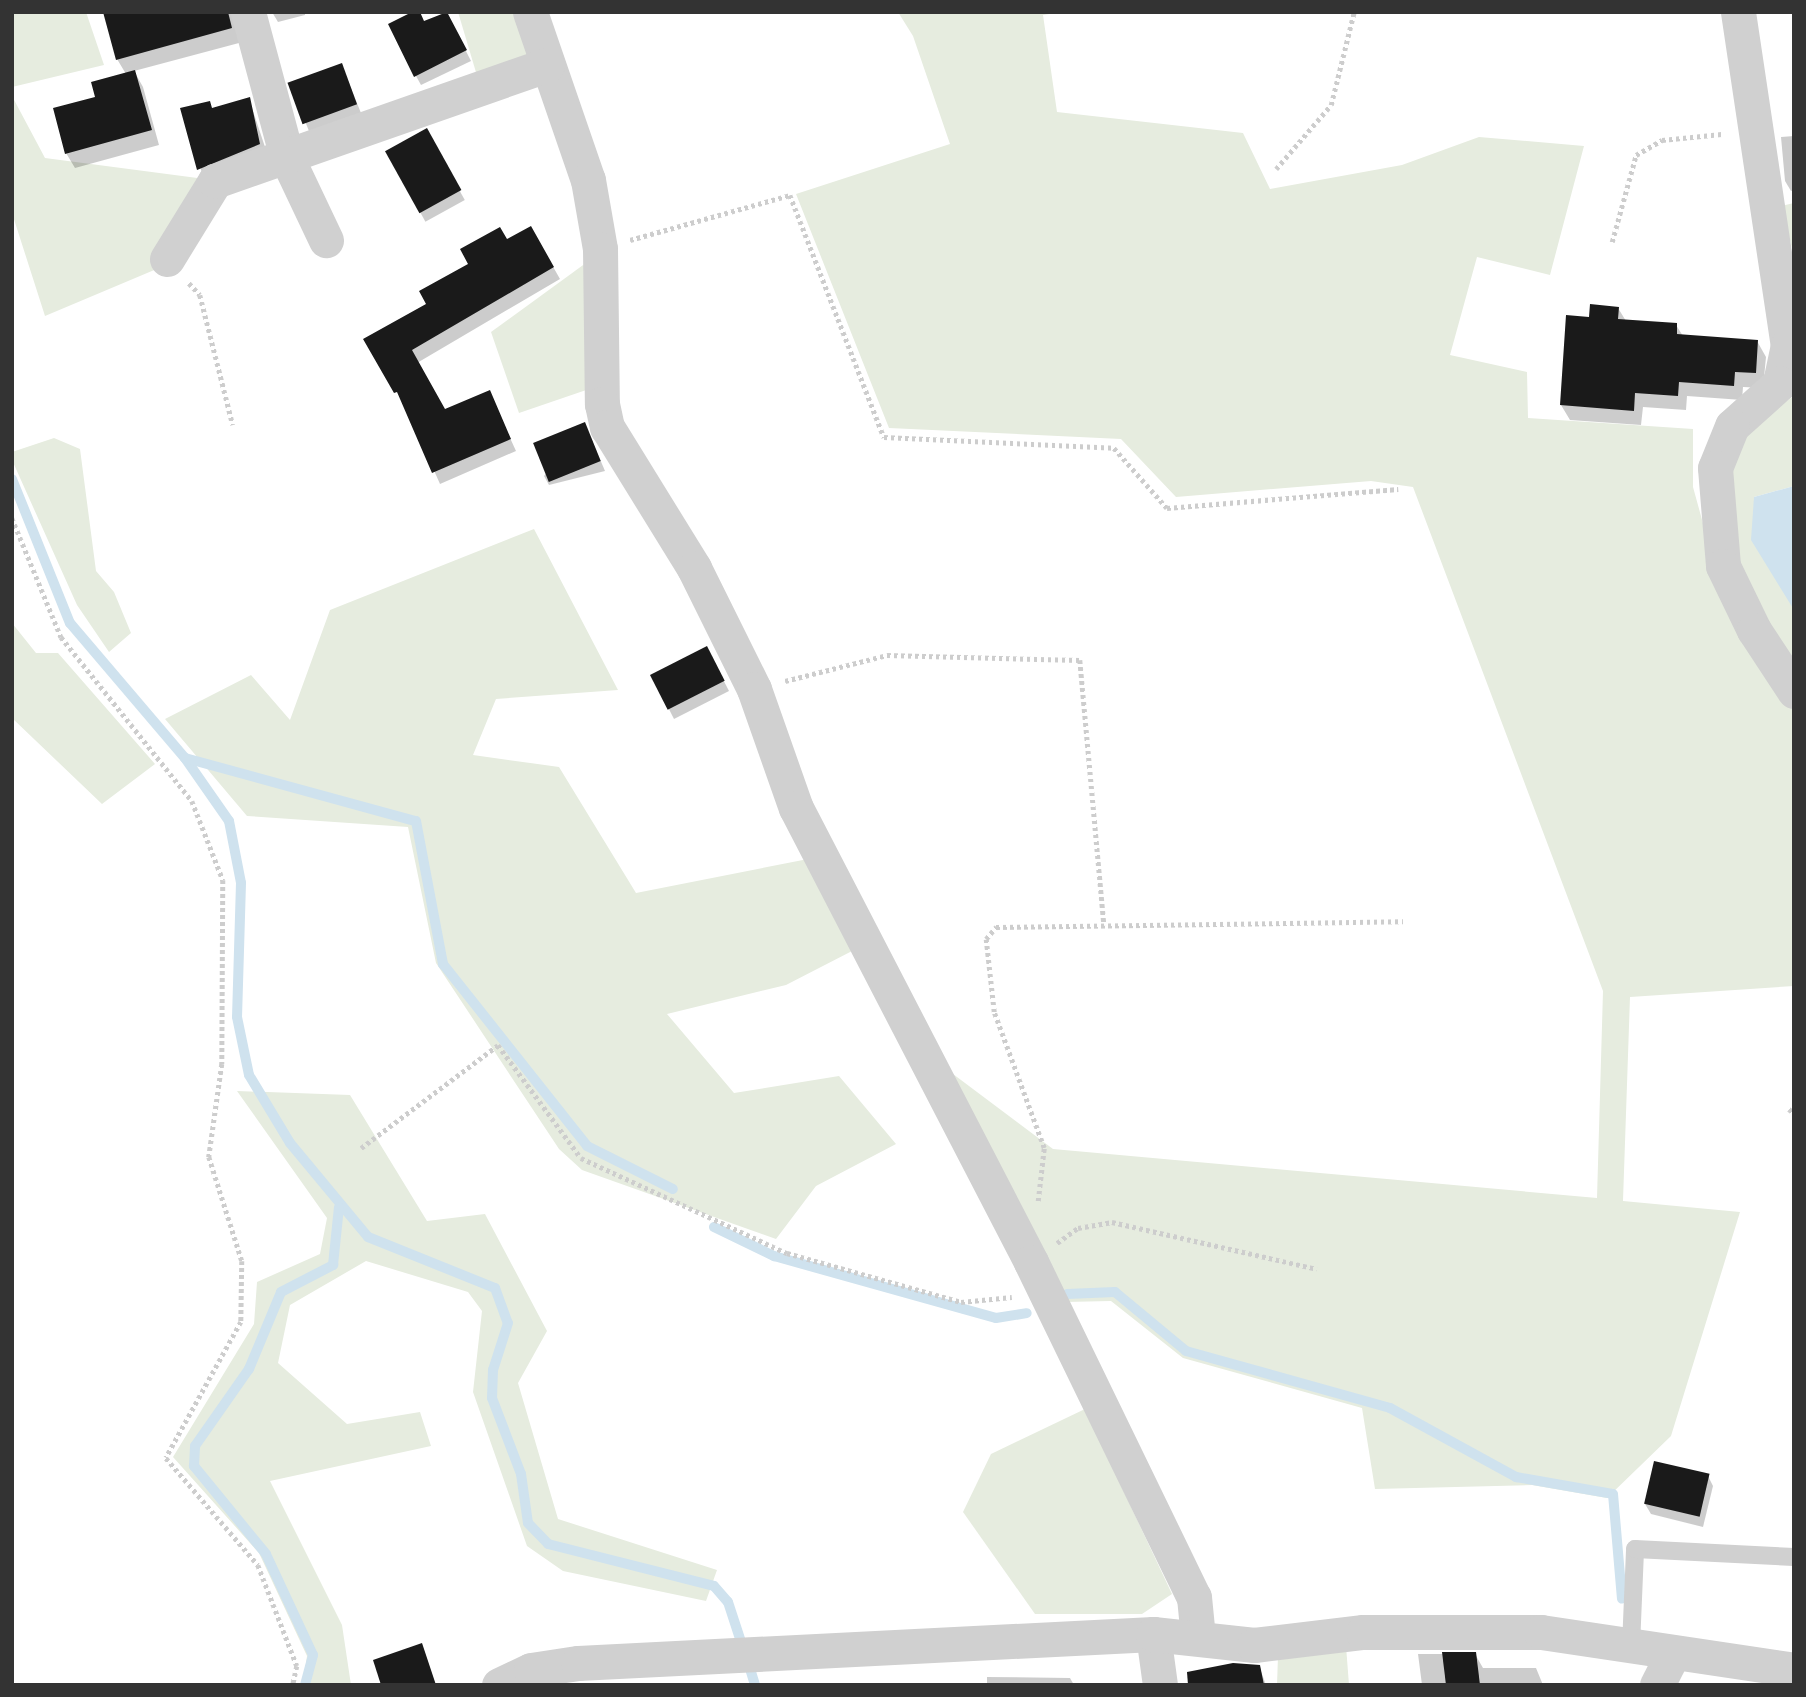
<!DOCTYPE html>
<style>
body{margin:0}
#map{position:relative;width:1806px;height:1697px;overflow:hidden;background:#fff;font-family:Roboto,sans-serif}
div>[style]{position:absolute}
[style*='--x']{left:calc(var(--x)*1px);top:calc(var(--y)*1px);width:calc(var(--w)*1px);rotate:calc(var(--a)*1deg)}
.green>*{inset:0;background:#e6ecdf}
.water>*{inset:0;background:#cfe2ee}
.shadow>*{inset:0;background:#0003;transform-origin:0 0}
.stream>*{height:10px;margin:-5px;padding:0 5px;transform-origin:5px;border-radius:5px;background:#cfe2ee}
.building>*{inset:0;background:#1a1a1a;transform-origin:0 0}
.path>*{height:4.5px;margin-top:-2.25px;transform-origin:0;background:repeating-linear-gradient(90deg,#cdcdcd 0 3.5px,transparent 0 7px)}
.lane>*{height:18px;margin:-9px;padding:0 9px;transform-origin:9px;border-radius:9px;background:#d0d0d0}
.street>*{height:35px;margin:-17.5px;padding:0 17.5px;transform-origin:17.5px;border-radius:17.5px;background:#d0d0d0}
span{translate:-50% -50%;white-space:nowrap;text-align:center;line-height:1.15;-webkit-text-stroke:7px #fff;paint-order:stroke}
.frame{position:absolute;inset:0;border:14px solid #333;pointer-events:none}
</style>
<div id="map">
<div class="green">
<div style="clip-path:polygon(12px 12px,86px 12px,104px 65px,12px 87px)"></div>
<div style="clip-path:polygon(458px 12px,518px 12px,534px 61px,478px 79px)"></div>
<div style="clip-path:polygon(898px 12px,1062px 12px,1043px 15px,1057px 112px,1243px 133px,1270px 189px,1402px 165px,1479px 137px,1584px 146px,1550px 275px,1477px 257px,1450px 355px,1527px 372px,1528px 418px,1693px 429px,1693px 487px,1712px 556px,1736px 435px,1794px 396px,1794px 486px,1754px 497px,1794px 610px,1794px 986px,1630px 997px,1623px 1201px,1740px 1212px,1671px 1436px,1607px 1498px,1532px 1485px,1375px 1489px,1362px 1408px,1183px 1358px,1111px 1301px,1065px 1302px,941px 1065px,1053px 1149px,1597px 1198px,1603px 991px,1413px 487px,1371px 481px,1176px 497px,1121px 439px,889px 428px,796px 194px,950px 144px,913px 36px)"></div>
<div style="clip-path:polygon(12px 96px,45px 158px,205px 179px,159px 268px,45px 316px,12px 213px)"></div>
<div style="clip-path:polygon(1794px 203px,1794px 256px,1781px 206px)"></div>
<div style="clip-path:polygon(590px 260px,595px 387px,519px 413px,491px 332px)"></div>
<div style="clip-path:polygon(54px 438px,80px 449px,96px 571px,114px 592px,131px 633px,109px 652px,77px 605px,12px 460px,12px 452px)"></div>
<div style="clip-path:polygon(534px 529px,618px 690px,496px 699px,473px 755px,559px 767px,636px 893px,808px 859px,854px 950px,786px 985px,667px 1014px,734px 1093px,839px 1076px,896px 1144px,816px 1186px,776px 1239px,582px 1170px,559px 1149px,436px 963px,408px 827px,247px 816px,165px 719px,251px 675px,290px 720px,330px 610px)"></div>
<div style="clip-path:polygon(12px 623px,36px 653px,58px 653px,155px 764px,102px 804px,12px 718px)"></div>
<div style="clip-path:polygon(237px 1091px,350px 1095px,427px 1221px,485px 1214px,547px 1331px,518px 1383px,558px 1519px,717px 1570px,706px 1601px,563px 1571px,527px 1546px,473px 1392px,482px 1311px,468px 1292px,366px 1261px,290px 1305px,278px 1363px,347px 1424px,420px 1412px,431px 1446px,270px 1481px,342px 1625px,351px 1685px,303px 1685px,307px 1656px,259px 1553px,173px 1457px,254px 1324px,257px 1282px,320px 1254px,327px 1218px)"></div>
<div style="clip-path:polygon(1085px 1409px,1172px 1594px,1142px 1614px,1035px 1614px,963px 1512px,991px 1454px)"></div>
<div style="clip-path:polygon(1346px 1646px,1349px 1685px,1277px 1685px,1278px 1656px)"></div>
</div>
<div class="water">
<div style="clip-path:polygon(1794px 486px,1794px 610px,1751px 540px,1754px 497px)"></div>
</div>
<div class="shadow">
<div style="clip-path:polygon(117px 12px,245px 12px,239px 43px,134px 71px,143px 87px,159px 145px,75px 168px,66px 153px,97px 98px,126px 74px,117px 59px)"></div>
<div style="clip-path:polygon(272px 12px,305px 12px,305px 15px,278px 22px)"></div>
<div style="clip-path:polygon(446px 12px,471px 61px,421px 85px,416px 76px,424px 23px)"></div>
<div style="left:342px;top:66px;width:52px;height:55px;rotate:68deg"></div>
<div style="clip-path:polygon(249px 99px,266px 150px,204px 179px,182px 110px,213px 109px)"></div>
<div style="left:426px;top:130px;width:80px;height:45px;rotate:61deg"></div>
<div style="clip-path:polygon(1794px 136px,1794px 190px,1791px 191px,1785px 181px,1781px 137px)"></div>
<div style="clip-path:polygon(531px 228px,560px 279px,417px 363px,444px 411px,489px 392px,516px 451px,440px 484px,404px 403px,366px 339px,428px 305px,506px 242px)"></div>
<div style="clip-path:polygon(1618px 308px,1626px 321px,1676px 325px,1683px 336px,1757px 341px,1766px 357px,1763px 388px,1743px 387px,1742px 400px,1687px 396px,1686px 410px,1643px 407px,1641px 425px,1570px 420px,1561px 405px)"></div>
<div style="clip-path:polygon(585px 424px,605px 471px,549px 485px,544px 476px)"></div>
<div style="clip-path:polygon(712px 658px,729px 691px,674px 719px,652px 676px)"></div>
<div style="clip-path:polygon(1708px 1476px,1713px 1486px,1703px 1527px,1651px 1514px,1645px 1504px)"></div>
<div style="clip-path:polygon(1418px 1654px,1475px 1654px,1483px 1668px,1536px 1668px,1543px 1685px,1422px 1685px)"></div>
<div style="clip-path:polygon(1259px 1666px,1266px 1685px,1237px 1685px)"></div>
<div style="clip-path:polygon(987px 1677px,1070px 1678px,1074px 1685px,987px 1685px)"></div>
</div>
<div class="stream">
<div style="--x:12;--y:479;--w:155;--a:68.1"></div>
<div style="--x:70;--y:623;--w:177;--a:49.6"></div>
<div style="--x:185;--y:758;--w:77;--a:55.1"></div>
<div style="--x:229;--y:821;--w:63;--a:79"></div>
<div style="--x:241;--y:883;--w:134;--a:91.7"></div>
<div style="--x:237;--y:1017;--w:59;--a:78.3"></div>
<div style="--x:249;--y:1075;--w:79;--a:58.9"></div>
<div style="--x:290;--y:1143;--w:122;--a:50.3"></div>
<div style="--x:368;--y:1237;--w:137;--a:21.9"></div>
<div style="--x:495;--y:1288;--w:37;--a:70"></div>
<div style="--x:508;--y:1323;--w:49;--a:107.7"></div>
<div style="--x:493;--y:1370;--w:28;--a:92"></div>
<div style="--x:492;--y:1398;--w:81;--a:69.1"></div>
<div style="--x:521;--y:1474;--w:49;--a:81.9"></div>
<div style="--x:528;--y:1523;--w:29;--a:46"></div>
<div style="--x:548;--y:1544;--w:171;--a:14.2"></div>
<div style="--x:714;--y:1586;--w:21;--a:49"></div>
<div style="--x:728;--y:1602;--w:48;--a:71.9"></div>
<div style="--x:185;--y:758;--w:239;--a:15.3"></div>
<div style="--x:416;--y:821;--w:146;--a:79.3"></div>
<div style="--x:443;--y:964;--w:232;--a:51.6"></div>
<div style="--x:587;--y:1146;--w:96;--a:26.6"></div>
<div style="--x:714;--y:1227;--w:67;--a:25.8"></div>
<div style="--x:774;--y:1256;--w:230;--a:15.6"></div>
<div style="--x:996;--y:1318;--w:31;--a:-9"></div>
<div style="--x:1067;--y:1294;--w:48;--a:-2.4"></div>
<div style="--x:1115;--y:1292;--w:92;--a:39.7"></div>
<div style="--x:1186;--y:1351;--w:212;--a:15.6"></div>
<div style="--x:1390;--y:1408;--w:144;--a:28.7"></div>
<div style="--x:1516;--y:1477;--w:98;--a:9.9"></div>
<div style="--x:1613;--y:1494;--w:105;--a:85.1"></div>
<div style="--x:748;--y:1662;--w:24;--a:73"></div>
<div style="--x:305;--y:1685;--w:31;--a:-75"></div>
<div style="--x:313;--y:1655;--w:111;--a:-115"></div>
<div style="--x:266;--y:1554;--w:114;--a:-129.3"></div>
<div style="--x:194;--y:1466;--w:20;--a:-87"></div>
<div style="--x:195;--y:1446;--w:94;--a:-55"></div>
<div style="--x:249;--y:1369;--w:83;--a:-67.4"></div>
<div style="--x:281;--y:1292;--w:59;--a:-27.4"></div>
<div style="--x:333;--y:1265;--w:58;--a:-84.1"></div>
</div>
<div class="building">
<div style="clip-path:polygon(103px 12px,228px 12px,232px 28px,116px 60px)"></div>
<div style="clip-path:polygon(412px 12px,420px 12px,424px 21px,447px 12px,467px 50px,414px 77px,388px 24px)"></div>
<div style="left:342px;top:63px;width:44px;height:58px;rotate:70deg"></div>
<div style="clip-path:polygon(135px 70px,152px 130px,65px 154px,53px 108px,95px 97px,91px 82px)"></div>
<div style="clip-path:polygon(250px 97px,260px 144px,197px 170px,180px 108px,210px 101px,212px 108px)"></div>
<div style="left:427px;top:128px;width:71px;height:48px;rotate:61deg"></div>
<div style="clip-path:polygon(531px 226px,554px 267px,412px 350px,445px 409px,490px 390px,511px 439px,432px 473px,397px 392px,394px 393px,363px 339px,426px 304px,419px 291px,468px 264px,460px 249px,500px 227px,507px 239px)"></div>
<div style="clip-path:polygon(1590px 304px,1619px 307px,1618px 319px,1677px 323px,1677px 334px,1758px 340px,1756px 373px,1735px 372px,1734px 386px,1679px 382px,1678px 396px,1635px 393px,1634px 411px,1560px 405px,1566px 315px,1589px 317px)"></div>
<div style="left:585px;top:422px;width:42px;height:56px;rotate:68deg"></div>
<div style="left:707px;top:646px;width:39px;height:64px;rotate:63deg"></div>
<div style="left:1654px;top:1461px;width:57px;height:44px;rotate:13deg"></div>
<div style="clip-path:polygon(422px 1643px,436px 1685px,381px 1685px,373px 1660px)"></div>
<div style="clip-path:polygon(1442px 1652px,1476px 1652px,1480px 1685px,1446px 1685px)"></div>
<div style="clip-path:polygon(1233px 1663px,1260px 1665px,1264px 1685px,1188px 1685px,1187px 1672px)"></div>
</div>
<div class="path">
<div style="--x:1276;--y:169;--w:84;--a:-49.3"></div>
<div style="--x:1331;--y:105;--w:96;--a:-76.1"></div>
<div style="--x:630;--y:240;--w:166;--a:-15.7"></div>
<div style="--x:790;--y:195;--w:260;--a:68.8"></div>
<div style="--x:884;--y:437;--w:230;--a:2.7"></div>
<div style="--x:1114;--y:448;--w:80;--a:48.5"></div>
<div style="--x:1167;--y:508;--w:232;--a:-4.7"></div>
<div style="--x:1612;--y:242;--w:90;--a:-74.6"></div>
<div style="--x:1636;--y:155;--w:30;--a:-30"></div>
<div style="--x:1662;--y:140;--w:60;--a:-5.7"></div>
<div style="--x:189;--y:283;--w:16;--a:47"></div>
<div style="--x:200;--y:295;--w:134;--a:75.8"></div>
<div style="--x:12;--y:518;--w:129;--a:67.6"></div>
<div style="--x:61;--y:637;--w:210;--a:51.4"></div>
<div style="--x:192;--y:801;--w:85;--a:68.6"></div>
<div style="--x:223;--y:880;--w:184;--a:90.3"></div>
<div style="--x:222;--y:1064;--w:94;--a:98"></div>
<div style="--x:209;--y:1157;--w:109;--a:72.4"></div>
<div style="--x:242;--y:1261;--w:61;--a:90.9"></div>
<div style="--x:241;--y:1322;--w:155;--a:118.9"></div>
<div style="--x:166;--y:1458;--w:141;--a:49.3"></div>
<div style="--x:258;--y:1565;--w:108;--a:68.9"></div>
<div style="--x:297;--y:1666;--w:19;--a:102"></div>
<div style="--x:785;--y:681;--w:105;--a:-14.3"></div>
<div style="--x:887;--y:655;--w:193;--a:1.5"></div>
<div style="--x:1080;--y:660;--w:266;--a:84.8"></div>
<div style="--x:1789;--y:1109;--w:6;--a:39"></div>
<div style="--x:361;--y:1148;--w:171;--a:-36.9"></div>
<div style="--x:498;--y:1045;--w:140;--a:53.7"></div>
<div style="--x:581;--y:1158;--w:227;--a:24.8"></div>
<div style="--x:787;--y:1253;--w:181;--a:15.7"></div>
<div style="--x:961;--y:1302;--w:51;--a:-5.6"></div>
<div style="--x:1038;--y:1201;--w:53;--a:-83.5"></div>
<div style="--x:1044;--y:1148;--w:145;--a:-110.2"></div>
<div style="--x:994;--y:1012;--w:73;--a:-96.3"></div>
<div style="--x:986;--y:939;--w:16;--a:-50"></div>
<div style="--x:996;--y:927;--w:407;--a:-0.8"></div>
<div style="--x:1057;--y:1243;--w:26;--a:-36"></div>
<div style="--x:1078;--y:1228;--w:35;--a:-10"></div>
<div style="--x:1112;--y:1222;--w:210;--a:12.9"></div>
</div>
<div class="lane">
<div style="--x:1631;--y:1646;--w:97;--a:-87.6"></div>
<div style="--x:1635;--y:1549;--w:159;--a:2.9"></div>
</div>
<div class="street">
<div style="--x:248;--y:12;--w:151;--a:75"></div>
<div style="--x:287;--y:158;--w:91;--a:64.6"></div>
<div style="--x:530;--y:12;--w:178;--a:71"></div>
<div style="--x:588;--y:180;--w:70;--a:80.1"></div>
<div style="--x:600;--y:249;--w:155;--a:89.3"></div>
<div style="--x:602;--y:404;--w:24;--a:78"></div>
<div style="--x:607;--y:427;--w:166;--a:58.3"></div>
<div style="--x:694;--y:568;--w:135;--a:63.6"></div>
<div style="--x:754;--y:689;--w:126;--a:70.6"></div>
<div style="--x:796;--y:808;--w:511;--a:62.63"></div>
<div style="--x:1031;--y:1262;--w:373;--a:64.1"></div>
<div style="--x:1194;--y:1597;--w:41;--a:84.4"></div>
<div style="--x:1738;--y:12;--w:337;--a:81.5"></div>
<div style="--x:1788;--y:345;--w:39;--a:102"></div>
<div style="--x:1780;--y:383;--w:64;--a:138.1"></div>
<div style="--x:1732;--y:426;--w:45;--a:112"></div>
<div style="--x:1715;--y:468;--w:98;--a:85.3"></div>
<div style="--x:1723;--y:566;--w:71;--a:64.2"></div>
<div style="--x:1754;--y:630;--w:73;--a:56.7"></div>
<div style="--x:167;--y:259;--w:92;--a:-58.4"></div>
<div style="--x:215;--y:181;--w:352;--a:-19.3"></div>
<div style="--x:1153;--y:1634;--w:51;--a:82.2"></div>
<div style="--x:499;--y:1685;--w:35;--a:-25"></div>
<div style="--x:531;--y:1670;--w:48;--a:-8.5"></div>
<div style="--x:578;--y:1663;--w:576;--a:-2.89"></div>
<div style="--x:1153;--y:1634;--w:102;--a:6.2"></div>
<div style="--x:1254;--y:1645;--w:110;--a:-6.8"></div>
<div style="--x:1363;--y:1632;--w:178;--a:0"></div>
<div style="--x:1541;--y:1632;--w:256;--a:8.5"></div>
<div style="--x:1657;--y:1685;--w:36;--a:-63"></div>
</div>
<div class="frame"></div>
</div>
